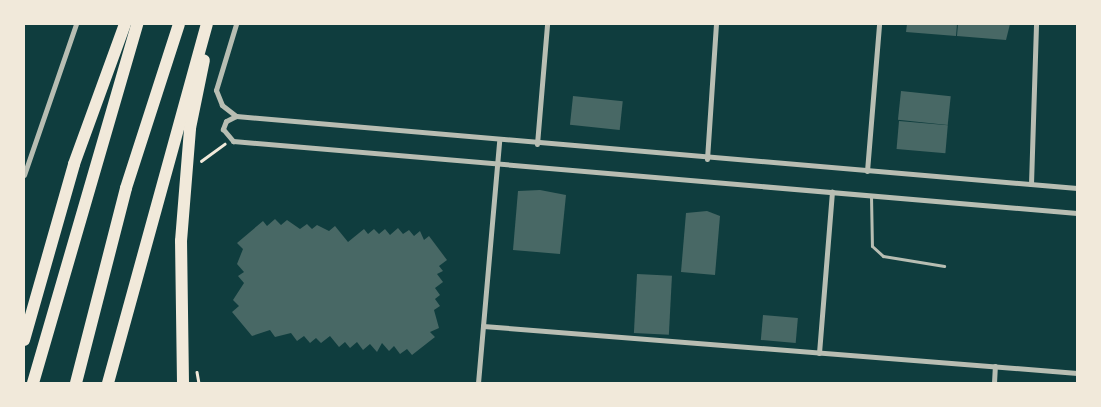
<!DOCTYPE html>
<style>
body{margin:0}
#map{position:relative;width:1101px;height:407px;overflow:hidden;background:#0f3d3e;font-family:"Work Sans",sans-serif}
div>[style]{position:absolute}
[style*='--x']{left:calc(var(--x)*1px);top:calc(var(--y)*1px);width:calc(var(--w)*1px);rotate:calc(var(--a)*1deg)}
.building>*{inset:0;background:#486865;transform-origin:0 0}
.path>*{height:2.5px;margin:-1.25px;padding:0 1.25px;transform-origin:1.25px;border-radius:1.25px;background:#f1e9da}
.service>*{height:3px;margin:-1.5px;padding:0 1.5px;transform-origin:1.5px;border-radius:1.5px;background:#b8beb3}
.minor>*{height:5px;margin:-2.5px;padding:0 2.5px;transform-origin:2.5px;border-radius:2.5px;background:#b8beb3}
.motorway>*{height:12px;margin:-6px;padding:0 6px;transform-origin:6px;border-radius:6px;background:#f1e9da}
span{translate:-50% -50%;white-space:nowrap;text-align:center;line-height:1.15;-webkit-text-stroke:4px #f1e9da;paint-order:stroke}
.frame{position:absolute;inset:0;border:25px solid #f1e9da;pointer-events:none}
</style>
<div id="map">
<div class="building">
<div style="clip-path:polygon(907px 24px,957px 24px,956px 36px,906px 32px)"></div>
<div style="clip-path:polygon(958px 24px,1010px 24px,1006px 40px,957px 36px)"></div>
<div style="left:901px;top:91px;width:50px;height:29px;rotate:6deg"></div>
<div style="left:573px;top:96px;width:50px;height:29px;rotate:6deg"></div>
<div style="left:899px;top:121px;width:49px;height:28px;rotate:5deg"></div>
<div style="clip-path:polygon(540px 190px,566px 195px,560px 254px,513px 250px,518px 191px)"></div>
<div style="clip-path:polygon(707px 211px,720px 216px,715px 275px,681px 272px,686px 213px)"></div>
<div style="clip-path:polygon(275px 219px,281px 225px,287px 220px,300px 229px,307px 224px,312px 229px,317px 225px,329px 231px,335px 226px,348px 242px,364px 229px,368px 234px,374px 229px,379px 234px,385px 229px,390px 235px,398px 228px,403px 234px,409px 230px,414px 236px,420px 231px,424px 240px,429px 236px,447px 260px,439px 266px,443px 271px,437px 274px,443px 282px,435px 288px,440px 295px,435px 299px,440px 306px,434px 310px,439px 328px,430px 332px,435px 337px,412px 355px,407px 349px,400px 354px,394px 346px,389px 351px,382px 343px,377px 352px,370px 344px,363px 350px,357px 342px,350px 348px,345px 342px,339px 347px,330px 336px,321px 343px,316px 338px,310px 343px,304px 336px,297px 341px,291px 333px,275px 337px,270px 330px,252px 336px,232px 312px,239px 306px,233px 300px,244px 283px,238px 276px,244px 272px,237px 264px,243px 249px,237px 243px,263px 221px,267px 226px)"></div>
<div style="left:637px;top:274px;width:35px;height:59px;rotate:3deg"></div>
<div style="left:763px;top:315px;width:35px;height:25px;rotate:5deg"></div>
</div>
<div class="path">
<div style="--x:201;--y:161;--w:29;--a:-36"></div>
<div style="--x:197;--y:372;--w:11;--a:80"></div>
</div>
<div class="service">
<div style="--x:871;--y:196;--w:50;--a:88.9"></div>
<div style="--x:872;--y:246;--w:15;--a:42"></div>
<div style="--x:883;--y:256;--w:62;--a:9.3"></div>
</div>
<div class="minor">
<div style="--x:236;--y:116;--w:18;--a:-142"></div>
<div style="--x:222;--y:105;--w:16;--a:-112"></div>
<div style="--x:216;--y:90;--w:69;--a:-73.1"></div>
<div style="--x:537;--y:144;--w:120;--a:-85.2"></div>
<div style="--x:707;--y:159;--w:135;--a:-86.2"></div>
<div style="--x:867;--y:171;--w:147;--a:-85.3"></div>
<div style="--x:24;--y:175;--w:160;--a:-71"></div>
<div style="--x:1031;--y:184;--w:160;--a:-88.2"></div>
<div style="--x:1077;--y:188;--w:844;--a:-175.11"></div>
<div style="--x:236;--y:116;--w:11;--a:153"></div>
<div style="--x:226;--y:121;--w:9;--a:111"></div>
<div style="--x:223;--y:129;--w:16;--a:50"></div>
<div style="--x:233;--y:141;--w:847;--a:4.88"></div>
<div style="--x:483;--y:326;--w:596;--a:4.52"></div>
<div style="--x:819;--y:353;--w:162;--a:-85.4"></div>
<div style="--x:478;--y:383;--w:243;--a:-85"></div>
<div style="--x:994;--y:383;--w:17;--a:-87"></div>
</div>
<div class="motorway">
<div style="--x:24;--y:340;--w:183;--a:-74.1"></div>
<div style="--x:74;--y:164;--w:149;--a:-70"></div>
<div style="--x:33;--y:383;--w:374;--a:-73.8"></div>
<div style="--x:76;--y:383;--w:201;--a:-75.6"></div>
<div style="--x:126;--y:188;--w:172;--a:-72.1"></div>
<div style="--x:108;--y:383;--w:372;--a:-74.6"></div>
<div style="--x:183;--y:383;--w:142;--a:-90.8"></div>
<div style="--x:181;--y:241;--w:113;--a:-85.4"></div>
<div style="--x:190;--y:128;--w:69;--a:-78.4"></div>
</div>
<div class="frame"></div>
</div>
